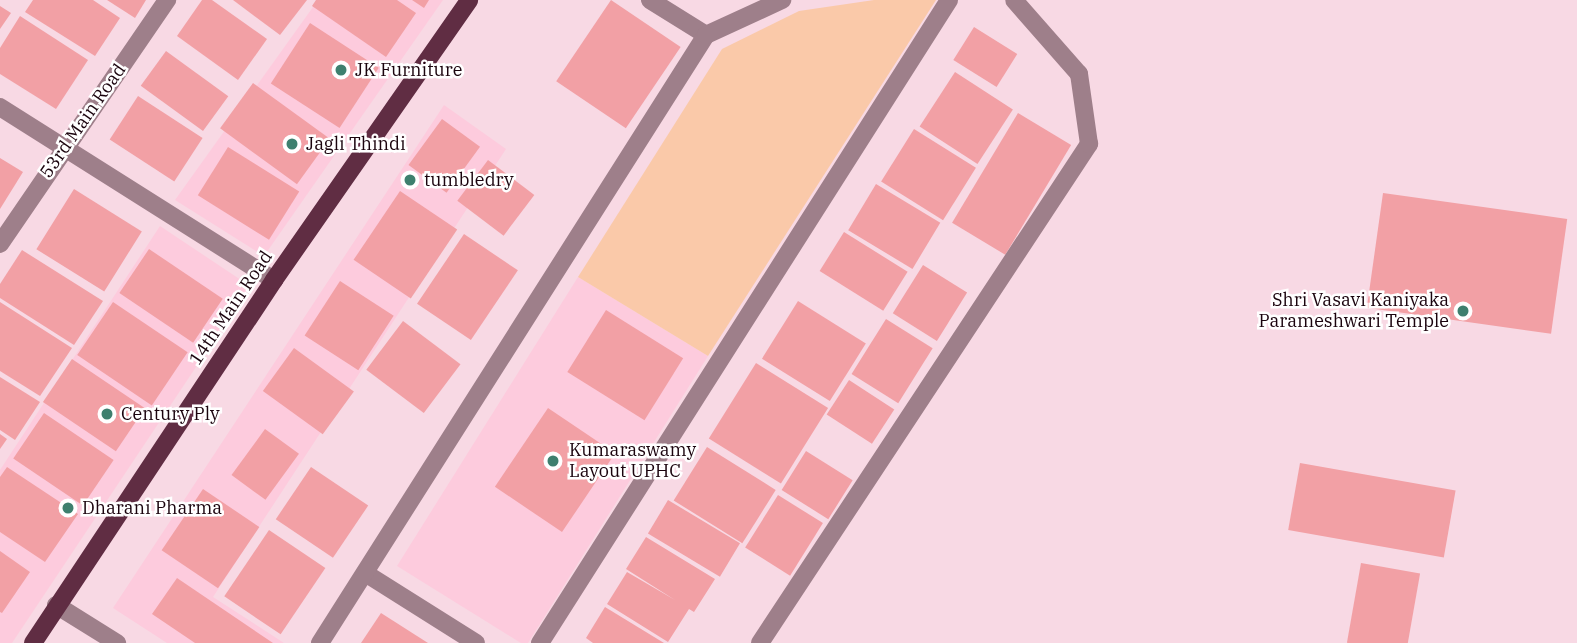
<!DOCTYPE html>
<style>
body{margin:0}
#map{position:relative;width:1577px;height:643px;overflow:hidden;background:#f8d9e4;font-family:"IBM Plex Serif",serif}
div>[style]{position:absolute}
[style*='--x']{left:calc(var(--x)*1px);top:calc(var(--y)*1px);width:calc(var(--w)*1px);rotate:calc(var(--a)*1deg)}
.built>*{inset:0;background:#fdcbdd}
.green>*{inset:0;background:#fac9a9}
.building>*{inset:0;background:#f2a0a5;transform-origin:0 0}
.minor>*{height:18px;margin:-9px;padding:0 9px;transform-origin:9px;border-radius:9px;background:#9e7f8a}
.major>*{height:18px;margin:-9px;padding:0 9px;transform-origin:9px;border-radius:9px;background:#602d43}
.dots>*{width:19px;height:19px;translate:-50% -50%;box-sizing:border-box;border:4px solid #fff;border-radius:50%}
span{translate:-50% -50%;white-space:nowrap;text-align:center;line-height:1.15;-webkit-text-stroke:5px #fff;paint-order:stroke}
.poi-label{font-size:18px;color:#1a030d}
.left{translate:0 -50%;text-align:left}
.right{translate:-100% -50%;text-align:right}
.street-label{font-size:18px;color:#1a030d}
</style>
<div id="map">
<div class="built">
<div style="clip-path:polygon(318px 0,443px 0,264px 256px,175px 200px)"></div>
<div style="clip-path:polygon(444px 105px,506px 149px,213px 597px,284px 643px,167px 643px,113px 608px)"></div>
<div style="clip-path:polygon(160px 226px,250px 286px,12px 643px,0 643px,0 470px)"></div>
<div style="clip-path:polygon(578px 277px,708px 356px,528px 643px,521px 643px,397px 566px)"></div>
</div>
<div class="green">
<div style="clip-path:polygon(874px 0,936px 0,708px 356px,578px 277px,722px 49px,799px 11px)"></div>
</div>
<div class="building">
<div style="clip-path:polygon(33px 0,93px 0,120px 18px,95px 56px,25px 12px)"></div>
<div style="clip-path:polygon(107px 0,146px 0,135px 18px)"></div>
<div style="clip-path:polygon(202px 0,212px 0,267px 39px,238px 80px,177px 36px)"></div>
<div style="clip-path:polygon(233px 0,307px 0,280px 35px)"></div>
<div style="clip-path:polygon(316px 0,397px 0,416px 13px,386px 57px,312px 6px)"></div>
<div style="clip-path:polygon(412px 0,429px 0,424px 8px)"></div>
<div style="left:611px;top:0;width:84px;height:98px;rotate:34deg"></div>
<div style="clip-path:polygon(0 6px,11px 13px,0 29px)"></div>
<div style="clip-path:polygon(20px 16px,88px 60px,56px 109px,0 74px,0 48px)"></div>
<div style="left:310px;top:23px;width:82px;height:72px;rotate:33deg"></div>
<div style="left:974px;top:27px;width:51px;height:39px;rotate:32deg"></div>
<div style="left:166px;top:51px;width:77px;height:43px;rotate:36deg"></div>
<div style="left:955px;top:72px;width:69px;height:65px;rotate:33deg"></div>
<div style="left:253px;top:83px;width:95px;height:56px;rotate:36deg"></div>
<div style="left:138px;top:96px;width:77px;height:52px;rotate:33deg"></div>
<div style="left:1018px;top:113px;width:62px;height:128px;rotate:31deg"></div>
<div style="left:442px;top:119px;width:47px;height:57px;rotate:36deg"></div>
<div style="left:914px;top:129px;width:73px;height:62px;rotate:32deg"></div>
<div style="left:228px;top:147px;width:84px;height:57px;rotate:32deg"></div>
<div style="clip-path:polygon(0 158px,23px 172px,0 209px)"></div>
<div style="left:488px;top:160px;width:58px;height:51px;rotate:37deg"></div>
<div style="left:876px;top:184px;width:75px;height:54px;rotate:31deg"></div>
<div style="left:74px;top:189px;width:80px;height:71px;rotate:32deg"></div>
<div style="left:400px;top:191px;width:69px;height:83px;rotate:34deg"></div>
<div style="left:1383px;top:193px;width:186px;height:116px;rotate:8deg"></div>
<div style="left:844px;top:232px;width:75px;height:46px;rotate:32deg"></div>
<div style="left:464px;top:234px;width:65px;height:84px;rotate:34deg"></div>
<div style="left:149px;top:249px;width:89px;height:53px;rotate:34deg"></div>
<div style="clip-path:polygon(22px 250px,103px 301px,74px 345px,0 298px,0 284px)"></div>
<div style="left:923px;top:265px;width:52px;height:57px;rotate:32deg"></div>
<div style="left:340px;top:281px;width:64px;height:65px;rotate:33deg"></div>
<div style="left:798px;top:301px;width:80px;height:68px;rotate:32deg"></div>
<div style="clip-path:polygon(0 302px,72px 348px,40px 396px,0 371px)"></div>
<div style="left:113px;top:302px;width:90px;height:64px;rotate:34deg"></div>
<div style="left:606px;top:310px;width:91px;height:73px;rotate:32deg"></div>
<div style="left:886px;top:319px;width:55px;height:65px;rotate:32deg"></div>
<div style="left:403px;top:321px;width:72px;height:61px;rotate:37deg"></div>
<div style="left:294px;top:348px;width:74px;height:53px;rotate:36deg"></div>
<div style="left:72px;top:359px;width:88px;height:52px;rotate:34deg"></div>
<div style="left:756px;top:363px;width:85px;height:89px;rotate:32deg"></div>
<div style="clip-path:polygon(0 377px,40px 402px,15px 440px,0 430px)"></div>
<div style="left:849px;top:380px;width:54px;height:41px;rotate:33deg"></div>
<div style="left:548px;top:408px;width:81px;height:95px;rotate:34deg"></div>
<div style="left:44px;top:413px;width:84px;height:55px;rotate:34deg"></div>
<div style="left:265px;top:429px;width:42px;height:57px;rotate:36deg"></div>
<div style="clip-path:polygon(0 434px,7px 439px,0 449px)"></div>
<div style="left:707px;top:447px;width:81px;height:63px;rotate:32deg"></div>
<div style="left:806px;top:451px;width:55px;height:46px;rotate:32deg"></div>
<div style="left:1300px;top:463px;width:158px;height:68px;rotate:10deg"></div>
<div style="clip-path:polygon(7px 467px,78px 514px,45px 562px,0 532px,0 477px)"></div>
<div style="left:311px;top:467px;width:69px;height:63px;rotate:34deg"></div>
<div style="left:203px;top:489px;width:68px;height:74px;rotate:34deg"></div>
<div style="left:778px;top:495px;width:53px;height:62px;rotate:32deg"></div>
<div style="left:668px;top:500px;width:84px;height:39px;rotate:31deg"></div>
<div style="left:269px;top:530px;width:68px;height:80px;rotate:34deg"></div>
<div style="clip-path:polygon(646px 537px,715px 579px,694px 612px,689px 609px,668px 642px,607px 604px,627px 572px,675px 600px,626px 569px)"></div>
<div style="clip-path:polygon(0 551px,30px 572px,2px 613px,0 612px)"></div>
<div style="left:1361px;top:563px;width:60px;height:81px;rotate:10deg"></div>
<div style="clip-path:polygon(177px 578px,273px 643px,195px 643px,152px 614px)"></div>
<div style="clip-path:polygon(605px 607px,664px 643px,593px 643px,586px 638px)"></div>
<div style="clip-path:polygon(381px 613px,428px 643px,361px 643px)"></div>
</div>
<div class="minor">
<div style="--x:650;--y:0;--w:66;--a:32"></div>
<div style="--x:0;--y:107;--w:324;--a:32.3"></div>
<div style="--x:0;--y:244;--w:296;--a:-55.6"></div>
<div style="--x:365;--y:573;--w:131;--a:32.2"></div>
<div style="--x:56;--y:605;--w:72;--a:31.9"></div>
<div style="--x:320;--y:643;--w:720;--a:-57.59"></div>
<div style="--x:706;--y:35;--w:84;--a:-24.7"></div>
<div style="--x:540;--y:643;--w:762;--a:-57.54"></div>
<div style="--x:760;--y:643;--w:598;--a:-56.6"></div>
<div style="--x:1089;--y:144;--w:71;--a:-98.1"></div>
<div style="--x:1079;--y:74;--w:98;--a:-131.3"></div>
</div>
<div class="major">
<div style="--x:33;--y:643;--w:436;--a:-56.4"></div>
<div style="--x:274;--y:280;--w:341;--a:-55.1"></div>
</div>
<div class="dots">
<div style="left:341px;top:70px;background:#3e7f6e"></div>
<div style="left:292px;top:144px;background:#3e7f6e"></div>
<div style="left:410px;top:180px;background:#3e7f6e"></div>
<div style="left:1463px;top:311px;background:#3e7f6e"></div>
<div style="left:107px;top:414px;background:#3e7f6e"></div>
<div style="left:553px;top:461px;background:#3e7f6e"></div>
<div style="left:68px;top:508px;background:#3e7f6e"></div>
</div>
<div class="poi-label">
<span class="left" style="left:355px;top:70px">JK Furniture</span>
<span class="left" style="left:306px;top:144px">Jagli Thindi</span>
<span class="left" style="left:424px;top:180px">tumbledry</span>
<span class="right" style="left:1449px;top:311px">Shri Vasavi Kaniyaka<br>Parameshwari Temple</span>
<span class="left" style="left:121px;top:414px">Century Ply</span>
<span class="left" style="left:569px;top:461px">Kumaraswamy<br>Layout UPHC</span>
<span class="left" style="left:82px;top:508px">Dharani Pharma</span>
</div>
<div class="street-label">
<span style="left:83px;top:121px;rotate:-55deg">53rd Main Road</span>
<span style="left:231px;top:308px;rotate:-56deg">14th Main Road</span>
</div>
</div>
